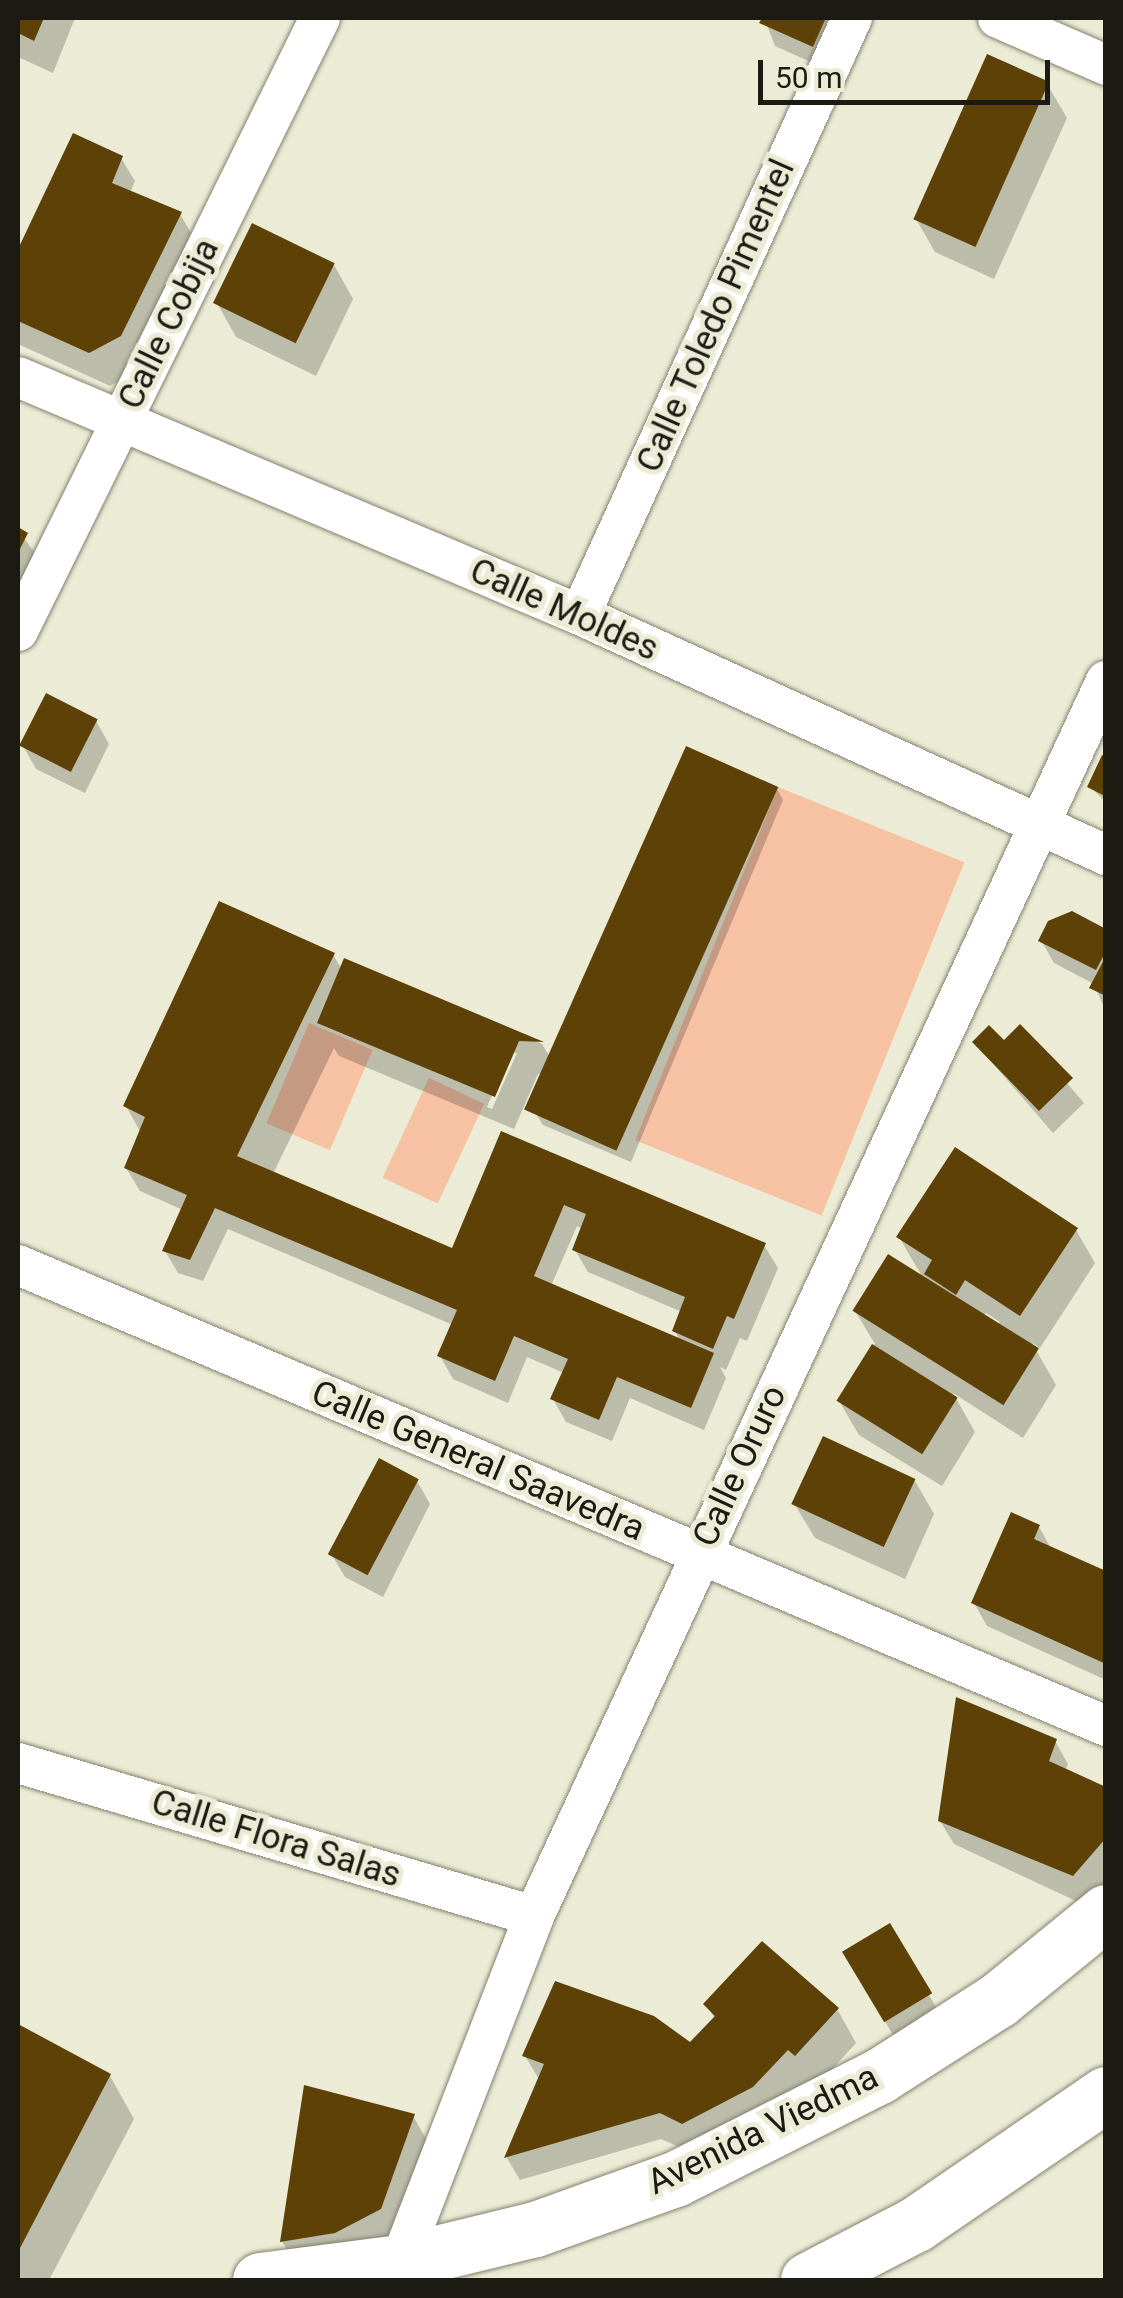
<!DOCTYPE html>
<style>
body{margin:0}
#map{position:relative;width:1123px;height:2298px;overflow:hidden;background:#ecebd6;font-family:Roboto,sans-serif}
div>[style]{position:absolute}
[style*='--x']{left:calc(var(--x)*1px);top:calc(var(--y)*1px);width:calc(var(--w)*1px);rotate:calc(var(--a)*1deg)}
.green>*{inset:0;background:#f7c1a4;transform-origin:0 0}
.shadow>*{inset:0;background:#0003;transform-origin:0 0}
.building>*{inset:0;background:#5e4106;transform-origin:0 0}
.roads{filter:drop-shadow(0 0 2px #83826f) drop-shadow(0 0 2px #83826f)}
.street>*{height:40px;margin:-20px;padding:0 20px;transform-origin:20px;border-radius:20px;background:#fff}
.secondary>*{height:55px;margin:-27.5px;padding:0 27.5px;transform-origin:27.5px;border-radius:27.5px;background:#fff}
span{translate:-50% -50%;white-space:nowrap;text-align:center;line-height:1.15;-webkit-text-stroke:10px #ecebd6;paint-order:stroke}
.street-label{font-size:35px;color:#1b1a13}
.frame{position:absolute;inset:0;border:20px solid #1b1a13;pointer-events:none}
.scale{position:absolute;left:758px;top:60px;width:292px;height:45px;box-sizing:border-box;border:5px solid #1b1a13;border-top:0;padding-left:12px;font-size:30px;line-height:35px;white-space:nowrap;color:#1b1a13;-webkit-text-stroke:8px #ecebd6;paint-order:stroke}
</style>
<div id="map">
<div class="green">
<div style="left:778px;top:787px;width:201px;height:381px;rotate:22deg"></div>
<div style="left:309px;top:1023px;width:69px;height:109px;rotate:23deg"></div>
<div style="left:429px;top:1078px;width:61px;height:110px;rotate:25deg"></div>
</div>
<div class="shadow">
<div style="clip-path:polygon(18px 18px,75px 18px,53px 73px,18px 57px)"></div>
<div style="clip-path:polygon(764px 18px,835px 18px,826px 69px,775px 46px)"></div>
<div style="clip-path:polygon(1047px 84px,1067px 118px,994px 279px,935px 252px,916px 219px)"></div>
<div style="clip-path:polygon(121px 158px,135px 181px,130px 193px,180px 214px,193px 236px,173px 269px,180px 280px,140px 369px,110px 386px,18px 344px,18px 255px,46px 191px)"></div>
<div style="clip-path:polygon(334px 265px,353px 299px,316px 376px,236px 337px,217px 303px)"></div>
<div style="clip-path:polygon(18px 530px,46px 568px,18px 621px)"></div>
<div style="clip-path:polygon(96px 721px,109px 744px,85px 793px,36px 769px,23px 746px)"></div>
<div style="clip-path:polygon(1106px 760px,1106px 802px,1090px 787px)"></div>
<div style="clip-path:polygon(evenodd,777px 789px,783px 800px,631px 1162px,543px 1125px,536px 1114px,553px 1074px,538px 1074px,514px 1129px,339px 1056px,334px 1048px,273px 1174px,453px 1251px,503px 1135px,764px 1245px,778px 1268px,747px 1341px,740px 1338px,726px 1370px,720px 1367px,726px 1378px,704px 1430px,630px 1398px,612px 1441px,566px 1422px,553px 1399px,564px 1373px,527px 1357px,508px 1403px,453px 1379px,440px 1356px,453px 1325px,228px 1229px,203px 1281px,178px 1273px,165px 1251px,183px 1210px,140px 1191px,126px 1168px,141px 1133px,126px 1106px,333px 955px,342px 969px,345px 961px,542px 1044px,556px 1067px,777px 789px,511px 1053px,517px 1053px,492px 1109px,487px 1107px,511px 1053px,777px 789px,577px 1226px,583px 1229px,575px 1250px,588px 1272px,682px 1312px,675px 1331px,680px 1341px,551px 1286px,577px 1226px)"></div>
<div style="clip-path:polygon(1106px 931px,1106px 1012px,1094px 984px,1054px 963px,1041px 940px)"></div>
<div style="clip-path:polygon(1020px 1028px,1084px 1103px,1053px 1133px,975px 1043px,1004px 1044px)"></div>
<div style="clip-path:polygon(evenodd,1076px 1230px,1095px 1263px,1040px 1348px,1032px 1343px,1056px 1385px,1023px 1438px,953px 1393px,975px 1432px,942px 1486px,859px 1435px,839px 1401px,875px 1344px,855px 1311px,923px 1278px,899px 1237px,1076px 1230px,986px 1313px,1000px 1322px,997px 1326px,982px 1316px,986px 1313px)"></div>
<div style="clip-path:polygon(417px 1481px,430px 1504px,383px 1597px,345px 1577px,332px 1555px)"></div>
<div style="clip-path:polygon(915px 1481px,934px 1514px,905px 1579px,815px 1538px,795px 1505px)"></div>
<div style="clip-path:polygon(1039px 1527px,1052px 1550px,1106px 1574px,1106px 1680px,987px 1626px,974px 1603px)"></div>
<div style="clip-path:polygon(1055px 1741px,1068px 1764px,1065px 1771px,1106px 1789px,1106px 1894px,1093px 1909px,954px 1844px,940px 1821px)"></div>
<div style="left:889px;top:1926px;width:104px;height:51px;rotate:60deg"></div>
<div style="clip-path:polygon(706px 2004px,837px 2009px,856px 2043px,815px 2088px,702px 2157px,661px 2139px,520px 2180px,507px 2158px,540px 2081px,525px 2056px,690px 2045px,715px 2019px)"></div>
<div style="clip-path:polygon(18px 2027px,110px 2076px,134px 2119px,49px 2280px,18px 2280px)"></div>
<div style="clip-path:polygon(413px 2116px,432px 2149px,400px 2242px,301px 2274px,282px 2241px)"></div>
</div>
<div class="building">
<div style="clip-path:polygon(18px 18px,44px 18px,34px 41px,18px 33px)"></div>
<div style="clip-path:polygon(762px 18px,826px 18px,813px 47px,759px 23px)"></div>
<div style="left:987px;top:54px;width:68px;height:181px;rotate:24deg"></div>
<div style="clip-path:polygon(73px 133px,123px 156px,112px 183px,182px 212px,121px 336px,89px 353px,18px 321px,18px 249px)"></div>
<div style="left:252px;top:223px;width:92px;height:89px;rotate:26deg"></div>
<div style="clip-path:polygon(18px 527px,28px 533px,18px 553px)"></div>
<div style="left:46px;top:693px;width:58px;height:59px;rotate:27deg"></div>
<div style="left:686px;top:746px;width:101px;height:398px;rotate:24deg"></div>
<div style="clip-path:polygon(1102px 755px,1106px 757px,1103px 795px,1087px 787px)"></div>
<div style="clip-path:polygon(219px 901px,335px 953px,237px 1156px,452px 1248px,501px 1131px,766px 1243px,734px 1319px,727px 1316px,713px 1349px,672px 1331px,685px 1297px,572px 1250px,586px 1214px,564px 1205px,534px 1276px,714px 1353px,691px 1408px,617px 1377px,599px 1420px,550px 1399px,568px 1359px,514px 1336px,495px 1381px,437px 1356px,457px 1310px,215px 1208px,190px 1260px,162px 1251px,187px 1195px,124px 1168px,145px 1117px,123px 1106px)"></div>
<div style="clip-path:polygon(1072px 911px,1106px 929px,1106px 951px,1096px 970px,1038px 941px,1048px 921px)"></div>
<div style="clip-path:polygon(1106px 956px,1106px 996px,1089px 988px)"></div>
<div style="clip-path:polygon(344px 958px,544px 1042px,519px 1041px,495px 1097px,317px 1023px)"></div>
<div style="clip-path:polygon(1020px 1024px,1073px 1078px,1039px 1111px,972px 1042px,989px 1025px,1004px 1040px)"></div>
<div style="clip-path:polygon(955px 1147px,1078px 1228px,1020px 1316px,965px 1280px,956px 1295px,924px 1274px,932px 1260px,896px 1237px)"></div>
<div style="left:888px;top:1254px;width:178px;height:67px;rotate:32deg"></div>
<div style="left:872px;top:1344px;width:101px;height:67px;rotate:32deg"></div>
<div style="left:823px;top:1436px;width:102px;height:75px;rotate:25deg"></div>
<div style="left:379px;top:1458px;width:45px;height:109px;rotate:28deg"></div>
<div style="clip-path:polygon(1011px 1512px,1040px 1525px,1034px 1539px,1106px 1571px,1106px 1664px,971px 1603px)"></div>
<div style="clip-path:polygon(956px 1697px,1057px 1739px,1049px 1761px,1106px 1787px,1106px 1838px,1073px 1876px,938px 1821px)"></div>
<div style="left:890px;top:1923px;width:82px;height:56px;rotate:59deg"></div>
<div style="clip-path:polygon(762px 1941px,839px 2008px,795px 2056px,788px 2050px,753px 2087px,682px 2124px,660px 2113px,504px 2158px,544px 2064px,522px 2056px,555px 1981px,654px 2016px,690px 2042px,715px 2016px,703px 2004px)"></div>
<div style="clip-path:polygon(18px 2024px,111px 2074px,18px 2252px)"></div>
<div style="clip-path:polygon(304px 2085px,415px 2114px,381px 2209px,335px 2233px,280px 2242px)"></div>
</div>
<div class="roads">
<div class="street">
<div style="--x:998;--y:18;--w:118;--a:23.5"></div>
<div style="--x:18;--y:377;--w:610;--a:22.95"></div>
<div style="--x:580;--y:615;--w:578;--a:24.53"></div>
<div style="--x:580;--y:615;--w:656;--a:-65.51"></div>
<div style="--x:18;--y:631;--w:683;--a:-63.77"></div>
<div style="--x:18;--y:1265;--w:1182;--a:22.96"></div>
<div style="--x:18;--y:1763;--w:538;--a:16.52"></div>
<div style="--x:400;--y:2262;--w:371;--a:-68.8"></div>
<div style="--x:534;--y:1916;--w:1361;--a:-65.15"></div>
</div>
<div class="secondary">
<div style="--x:260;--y:2280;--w:141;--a:-7.3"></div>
<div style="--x:400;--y:2262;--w:139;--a:-13.7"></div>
<div style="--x:535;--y:2229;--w:149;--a:-19.7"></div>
<div style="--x:675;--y:2179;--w:229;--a:-26.8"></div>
<div style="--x:879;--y:2076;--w:141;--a:-32.6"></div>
<div style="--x:998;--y:2000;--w:139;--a:-39.2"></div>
<div style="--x:808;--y:2280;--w:122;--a:-27.4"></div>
<div style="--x:916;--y:2224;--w:230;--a:-34.4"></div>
</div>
</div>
<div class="street-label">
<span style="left:716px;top:316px;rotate:-66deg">Calle Toledo Pimentel</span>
<span style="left:169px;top:324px;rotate:-64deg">Calle Cobija</span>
<span style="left:564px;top:610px;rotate:24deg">Calle Moldes</span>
<span style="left:478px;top:1461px;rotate:23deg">Calle General Saavedra</span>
<span style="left:740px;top:1466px;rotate:-65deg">Calle Oruro</span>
<span style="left:276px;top:1839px;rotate:17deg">Calle Flora Salas</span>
<span style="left:763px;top:2130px;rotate:-26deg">Avenida Viedma</span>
</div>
<div class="frame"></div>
<div class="scale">50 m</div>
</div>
